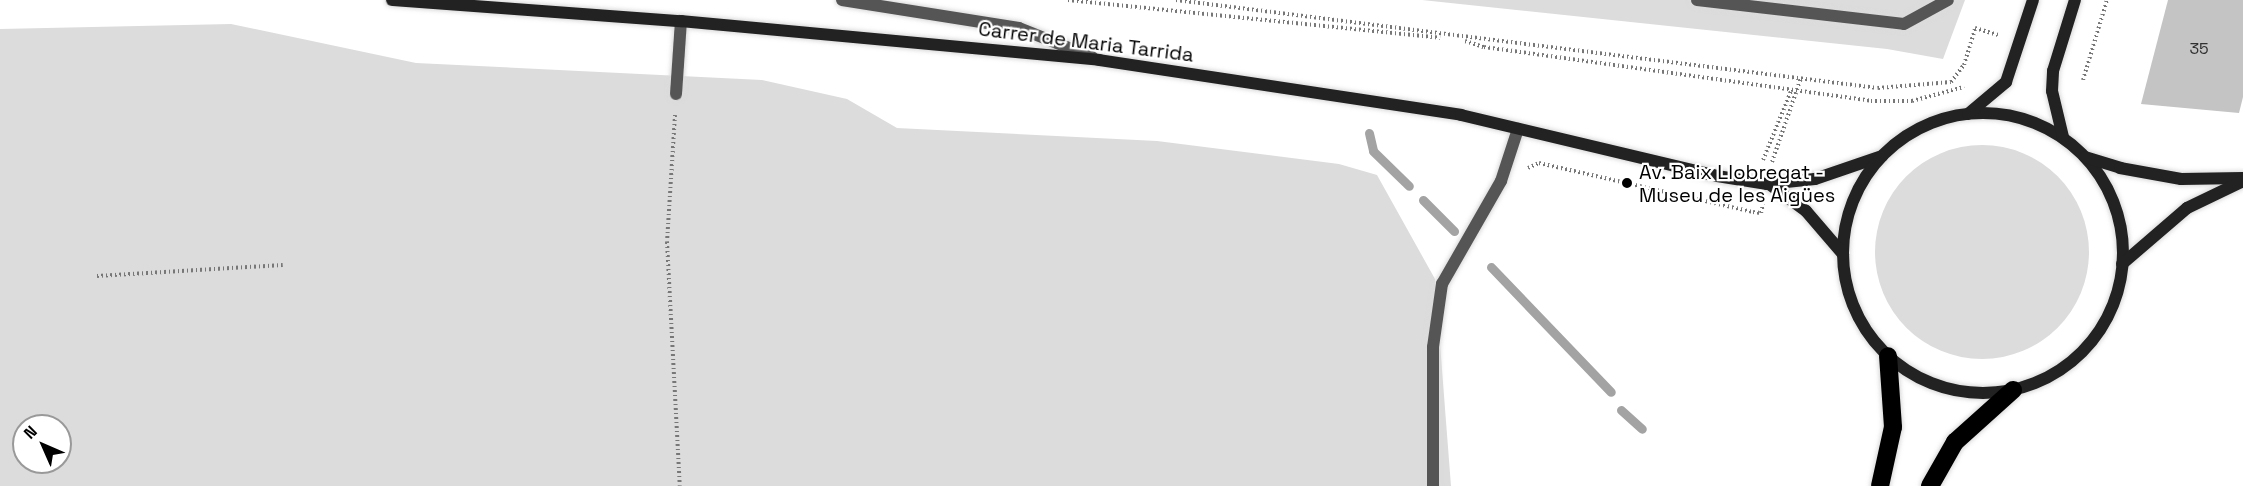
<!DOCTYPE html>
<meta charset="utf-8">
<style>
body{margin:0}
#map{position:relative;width:2243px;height:486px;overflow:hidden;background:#fff;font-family:"Space Grotesk",sans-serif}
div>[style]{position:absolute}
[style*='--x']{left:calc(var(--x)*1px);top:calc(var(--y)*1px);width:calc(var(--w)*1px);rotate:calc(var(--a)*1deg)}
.green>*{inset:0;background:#dcdcdc}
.round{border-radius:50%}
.stream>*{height:9px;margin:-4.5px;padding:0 4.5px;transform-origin:4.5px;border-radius:4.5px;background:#a3a3a3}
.building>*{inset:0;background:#c4c4c4}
.path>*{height:4px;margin-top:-2px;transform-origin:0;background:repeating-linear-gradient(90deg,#777 0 1.5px,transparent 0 4.5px)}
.roads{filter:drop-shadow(0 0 2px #dbdbdb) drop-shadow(0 0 2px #dbdbdb)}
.lane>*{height:12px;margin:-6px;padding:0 6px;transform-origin:6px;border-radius:6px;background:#555}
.street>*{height:12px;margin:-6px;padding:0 6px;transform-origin:6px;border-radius:6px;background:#555}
.secondary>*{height:12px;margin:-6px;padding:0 6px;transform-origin:6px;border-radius:6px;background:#222}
.secondary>.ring{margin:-6px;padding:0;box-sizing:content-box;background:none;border:12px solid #222;border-radius:50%}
.highway>*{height:18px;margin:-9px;padding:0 9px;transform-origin:9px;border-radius:9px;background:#000}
.dots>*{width:16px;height:16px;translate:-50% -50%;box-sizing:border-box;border:3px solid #fff;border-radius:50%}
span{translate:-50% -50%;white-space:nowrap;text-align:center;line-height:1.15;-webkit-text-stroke:4.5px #fff;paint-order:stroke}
.number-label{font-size:16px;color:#313131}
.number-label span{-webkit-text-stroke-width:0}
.street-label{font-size:20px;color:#000}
.poi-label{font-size:20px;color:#000}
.left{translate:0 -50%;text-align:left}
.north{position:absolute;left:12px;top:414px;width:60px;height:60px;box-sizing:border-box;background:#fff;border:2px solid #999;border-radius:50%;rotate:315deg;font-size:16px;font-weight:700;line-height:24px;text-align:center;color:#000}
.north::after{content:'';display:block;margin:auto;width:21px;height:27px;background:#000;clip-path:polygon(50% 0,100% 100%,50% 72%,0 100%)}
</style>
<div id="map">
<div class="green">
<div style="clip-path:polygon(1422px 0,1965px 0,1943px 59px,1887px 49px)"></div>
<div style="clip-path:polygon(evenodd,231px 24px,416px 63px,762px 80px,847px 99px,897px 128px,1157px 141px,1339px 164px,1377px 175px,1435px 279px,1451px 486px,0 486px,0 29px,231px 24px,24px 426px,60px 426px,60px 462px,24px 462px,24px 426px)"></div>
<div class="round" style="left:1875px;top:145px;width:214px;height:214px"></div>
</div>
<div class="stream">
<div style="--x:1369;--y:133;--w:18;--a:77"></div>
<div style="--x:1373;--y:151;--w:50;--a:44.2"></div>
<div style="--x:1423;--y:200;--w:44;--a:45"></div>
<div style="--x:1491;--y:267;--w:173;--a:46.2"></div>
<div style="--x:1621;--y:410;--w:28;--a:42"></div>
</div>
<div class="building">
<div style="clip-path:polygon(2168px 0,2243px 0,2243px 97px,2239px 113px,2141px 104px)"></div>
</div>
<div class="path">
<div style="--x:1068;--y:0;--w:374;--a:5.8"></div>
<div style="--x:1176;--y:0;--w:707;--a:7.15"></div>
<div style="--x:1878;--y:88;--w:73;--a:-4.7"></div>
<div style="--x:1951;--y:82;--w:21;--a:-53"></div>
<div style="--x:1964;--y:65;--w:39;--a:-73"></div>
<div style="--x:1975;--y:28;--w:24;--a:17"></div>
<div style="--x:1465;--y:41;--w:20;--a:18"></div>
<div style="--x:1484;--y:47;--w:391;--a:7.9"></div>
<div style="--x:1871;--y:101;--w:41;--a:0"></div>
<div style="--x:1912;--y:101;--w:54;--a:-15.1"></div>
<div style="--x:2083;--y:80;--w:84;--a:-73.3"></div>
<div style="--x:675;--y:115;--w:127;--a:93.6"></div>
<div style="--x:667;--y:242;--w:244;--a:87"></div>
<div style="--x:1763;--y:160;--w:74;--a:-67.9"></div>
<div style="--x:1772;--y:162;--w:89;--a:-71"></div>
<div style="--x:1528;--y:168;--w:12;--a:-24"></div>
<div style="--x:1539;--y:163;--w:220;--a:12.9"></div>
<div style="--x:1753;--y:212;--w:8;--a:7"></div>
<div style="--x:1761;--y:213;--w:9;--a:-77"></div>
<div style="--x:97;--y:276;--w:186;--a:-3.4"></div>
</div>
<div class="roads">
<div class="lane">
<div style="--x:1697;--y:0;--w:208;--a:6.6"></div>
<div style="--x:1904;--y:24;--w:50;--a:-28.6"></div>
</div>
<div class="street">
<div style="--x:842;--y:0;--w:179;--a:9"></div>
<div style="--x:1019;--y:28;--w:79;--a:21.7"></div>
<div style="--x:676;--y:94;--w:73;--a:-86.1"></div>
<div style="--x:1433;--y:486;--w:139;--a:-90"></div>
<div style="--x:1433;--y:347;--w:64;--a:-81.9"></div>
<div style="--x:1442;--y:284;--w:119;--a:-60.2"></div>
<div style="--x:1501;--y:181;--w:55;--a:-71.9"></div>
</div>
<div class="secondary">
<div style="--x:392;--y:0;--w:290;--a:4.2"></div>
<div style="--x:681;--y:21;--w:420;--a:5.3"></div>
<div style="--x:1099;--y:60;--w:366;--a:8.6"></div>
<div style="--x:1461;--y:115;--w:263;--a:13.4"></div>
<div style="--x:1717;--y:176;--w:51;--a:9.1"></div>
<div style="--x:1767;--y:184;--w:48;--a:-5.9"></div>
<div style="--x:1815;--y:179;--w:71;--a:-18.9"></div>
<div class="ring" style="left:1843px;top:113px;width:268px;height:268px"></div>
<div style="--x:1968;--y:114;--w:50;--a:-40.1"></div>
<div style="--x:2006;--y:82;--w:86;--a:-71.8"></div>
<div style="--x:2063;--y:137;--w:47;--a:-103.4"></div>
<div style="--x:2052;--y:91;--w:20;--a:-87"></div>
<div style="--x:2053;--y:71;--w:74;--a:-72.8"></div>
<div style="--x:2085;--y:157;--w:37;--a:17"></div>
<div style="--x:2120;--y:168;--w:62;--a:10.2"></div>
<div style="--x:2181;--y:179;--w:62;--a:-0.9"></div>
<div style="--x:1769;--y:184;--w:46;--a:36.1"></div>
<div style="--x:1806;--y:211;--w:57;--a:49.3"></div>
<div style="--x:2122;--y:264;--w:86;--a:-40.7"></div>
<div style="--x:2187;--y:208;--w:60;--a:-25.7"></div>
</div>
<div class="highway">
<div style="--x:1880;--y:486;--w:60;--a:-77.6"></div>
<div style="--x:1893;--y:427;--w:71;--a:-94"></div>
<div style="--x:1930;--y:486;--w:51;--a:-60.4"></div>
<div style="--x:1955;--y:442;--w:78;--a:-41.9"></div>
</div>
</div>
<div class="dots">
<div style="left:1627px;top:183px;background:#000"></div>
</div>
<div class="number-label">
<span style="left:2199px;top:49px">35</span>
</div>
<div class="street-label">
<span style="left:1086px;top:42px;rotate:7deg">Carrer de Maria Tarrida</span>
</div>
<div class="poi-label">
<span class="left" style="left:1639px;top:184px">Av. Baix Llobregat -<br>Museu de les Aigües</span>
</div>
<div class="north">N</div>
</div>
